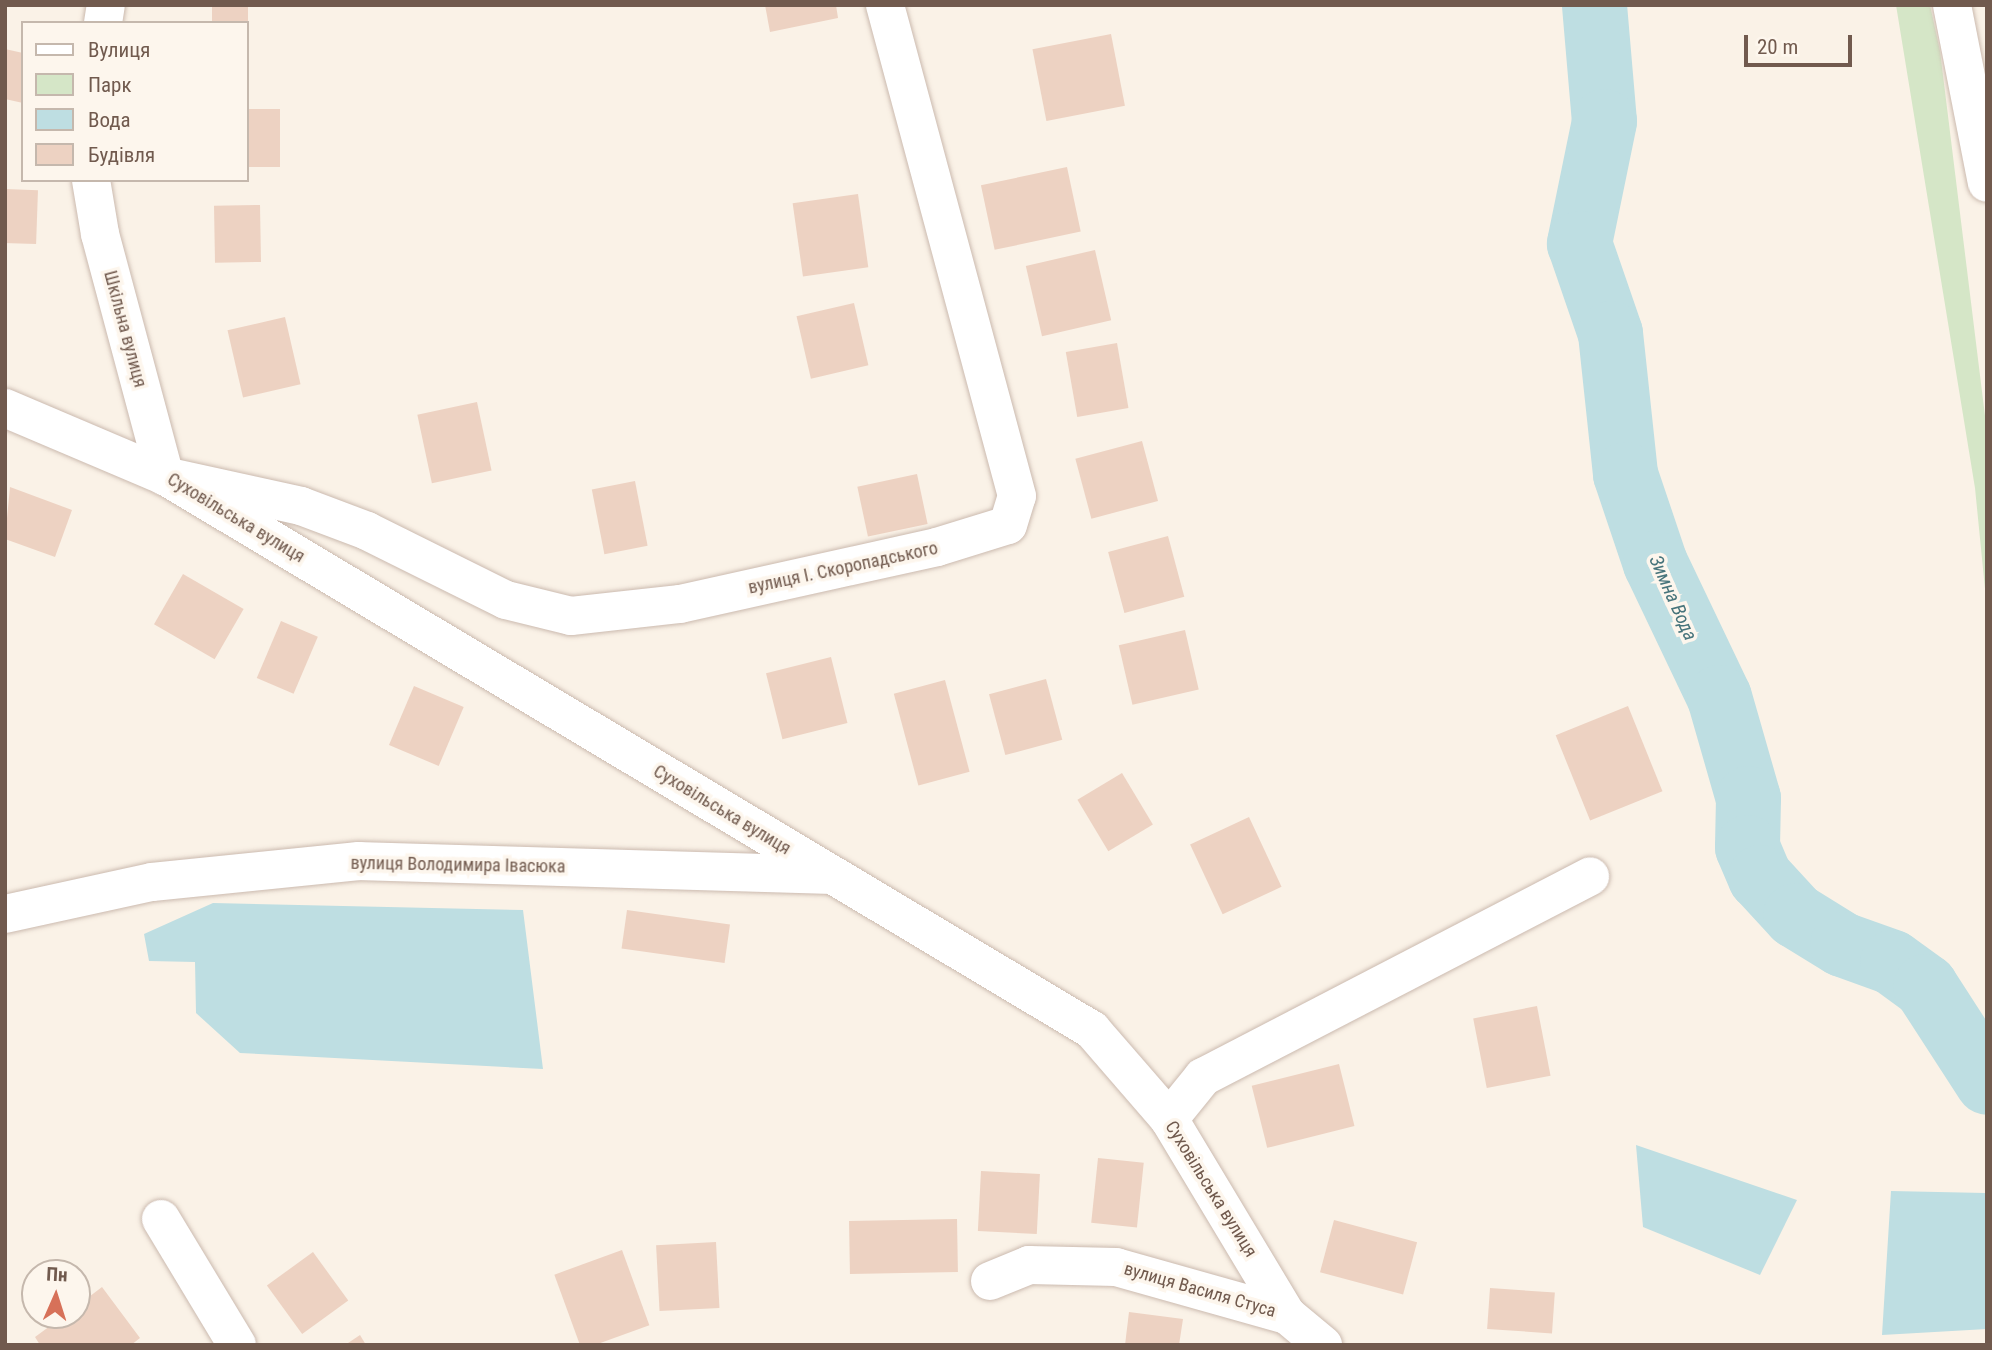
<!DOCTYPE html>
<meta charset="utf-8">
<style>
body{margin:0}
#map{position:relative;width:1992px;height:1350px;overflow:hidden;background:#faf2e7;font-family:"Roboto Condensed",sans-serif}
div>[style]{position:absolute}
[style*='--x']{left:calc(var(--x)*1px);top:calc(var(--y)*1px);width:calc(var(--w)*1px);rotate:calc(var(--a)*1deg)}
.green>*{inset:0;background:#d5e6c7}
.water>*{inset:0;background:#bedee2}
.river>*{height:65px;margin:-32.5px;padding:0 32.5px;transform-origin:32.5px;border-radius:32.5px;background:#bedee2}
.building>*{inset:0;background:#edd2c2;transform-origin:0 0}
.roads{filter:drop-shadow(0 0 2px #cbbaaf) drop-shadow(0 0 2px #cbbaaf)}
.street>*{height:38px;margin:-19px;padding:0 19px;transform-origin:19px;border-radius:19px;background:#fff}
.secondary>*{height:38px;margin:-19px;padding:0 19px;transform-origin:19px;border-radius:19px;background:#fff}
span{translate:-50% -50%;white-space:nowrap;text-align:center;line-height:1.15;-webkit-text-stroke:7px #fdf6ed;paint-order:stroke}
.street-label{font-size:18px;color:#715a4e}
.water-label{font-size:19px;color:#47747b;font-style:italic}
.frame{position:absolute;inset:0;border:7px solid #715a4e;pointer-events:none}
.legend{position:absolute;left:21px;top:21px;width:228px;height:161px;box-sizing:border-box;background:#fdf6ed;border:2px solid #c5b8ad;margin:0;padding:9px 12px;list-style:none;font-size:21px;color:#715a4e}
.legend li{display:flex;align-items:center;gap:14px;height:35px}
.legend b{width:35px;border:2px solid #c5b8ad}
.north{position:absolute;left:21px;top:1259px;width:70px;height:70px;box-sizing:border-box;background:#fdf6ed;border:2px solid #c5b8ad;border-radius:50%;rotate:3deg;font-size:19px;font-weight:700;line-height:28px;text-align:center;color:#715a4e}
.north::after{content:'';display:block;margin:auto;width:24px;height:32px;background:#d77159;clip-path:polygon(50% 0,100% 100%,50% 72%,0 100%)}
.scale{position:absolute;left:1744px;top:35px;width:108px;height:32px;box-sizing:border-box;border:4px solid #715a4e;border-top:0;padding-left:9px;font-size:21px;line-height:24px;white-space:nowrap;color:#715a4e;-webkit-text-stroke:5px #fdf6ed;paint-order:stroke}
</style>
<div id="map">
<div class="green">
<div style="clip-path:polygon(1896px 5px,1930px 5px,1940px 51px,1987px 432px,1987px 609px,1975px 488px)"></div>
</div>
<div class="water">
<div style="clip-path:polygon(213px 903px,523px 910px,543px 1069px,240px 1053px,196px 1013px,195px 962px,149px 961px,144px 934px)"></div>
<div style="clip-path:polygon(1636px 1145px,1797px 1200px,1760px 1275px,1643px 1227px)"></div>
<div style="clip-path:polygon(1891px 1191px,1985px 1193px,1987px 1329px,1882px 1335px)"></div>
</div>
<div class="river">
<div style="--x:1594;--y:5;--w:116;--a:85.1"></div>
<div style="--x:1604;--y:121;--w:125;--a:101.6"></div>
<div style="--x:1579;--y:243;--w:95;--a:71"></div>
<div style="--x:1610;--y:333;--w:142;--a:83.9"></div>
<div style="--x:1625;--y:474;--w:94;--a:71.4"></div>
<div style="--x:1655;--y:563;--w:148;--a:64.5"></div>
<div style="--x:1719;--y:697;--w:105;--a:74"></div>
<div style="--x:1748;--y:798;--w:49;--a:91.2"></div>
<div style="--x:1747;--y:847;--w:33;--a:67"></div>
<div style="--x:1760;--y:877;--w:52;--a:47.4"></div>
<div style="--x:1795;--y:915;--w:55;--a:31.7"></div>
<div style="--x:1842;--y:944;--w:53;--a:19.8"></div>
<div style="--x:1892;--y:962;--w:41;--a:36"></div>
<div style="--x:1925;--y:986;--w:114;--a:57.1"></div>
</div>
<div class="building">
<div style="left:212px;top:5px;width:36px;height:18px"></div>
<div style="clip-path:polygon(765px 5px,836px 5px,838px 18px,770px 32px)"></div>
<div style="left:1111px;top:34px;width:73px;height:80px;rotate:79deg"></div>
<div style="clip-path:polygon(5px 49px,23px 53px,23px 103px,5px 99px)"></div>
<div style="left:247px;top:109px;width:33px;height:58px"></div>
<div style="left:1067px;top:167px;width:66px;height:88px;rotate:78deg"></div>
<div style="left:5px;top:189px;width:33px;height:54px;rotate:2deg"></div>
<div style="left:858px;top:194px;width:74px;height:66px;rotate:82deg"></div>
<div style="left:260px;top:205px;width:57px;height:46px;rotate:89deg"></div>
<div style="left:1095px;top:250px;width:72px;height:71px;rotate:77deg"></div>
<div style="left:854px;top:303px;width:64px;height:59px;rotate:77deg"></div>
<div style="left:285px;top:317px;width:69px;height:59px;rotate:77deg"></div>
<div style="left:1117px;top:343px;width:66px;height:52px;rotate:80deg"></div>
<div style="left:477px;top:402px;width:70px;height:61px;rotate:78deg"></div>
<div style="left:1142px;top:441px;width:62px;height:69px;rotate:75deg"></div>
<div style="left:917px;top:474px;width:51px;height:61px;rotate:78deg"></div>
<div style="left:635px;top:481px;width:66px;height:44px;rotate:79deg"></div>
<div style="clip-path:polygon(10px 487px,72px 510px,55px 557px,5px 539px)"></div>
<div style="left:1168px;top:536px;width:63px;height:62px;rotate:75deg"></div>
<div style="left:183px;top:574px;width:70px;height:58px;rotate:30deg"></div>
<div style="left:281px;top:621px;width:40px;height:62px;rotate:23deg"></div>
<div style="left:1185px;top:630px;width:61px;height:68px;rotate:77deg"></div>
<div style="left:831px;top:657px;width:68px;height:67px;rotate:76deg"></div>
<div style="left:1046px;top:679px;width:63px;height:59px;rotate:75deg"></div>
<div style="left:945px;top:680px;width:95px;height:53px;rotate:75deg"></div>
<div style="left:414px;top:686px;width:54px;height:64px;rotate:23deg"></div>
<div style="left:1628px;top:706px;width:92px;height:78px;rotate:68deg"></div>
<div style="left:1122px;top:773px;width:60px;height:52px;rotate:59deg"></div>
<div style="left:1249px;top:817px;width:77px;height:65px;rotate:65deg"></div>
<div style="left:627px;top:910px;width:104px;height:39px;rotate:8deg"></div>
<div style="left:1537px;top:1006px;width:71px;height:65px;rotate:79deg"></div>
<div style="left:1339px;top:1064px;width:64px;height:90px;rotate:76deg"></div>
<div style="left:1098px;top:1158px;width:46px;height:65px;rotate:6deg"></div>
<div style="left:981px;top:1171px;width:59px;height:60px;rotate:3deg"></div>
<div style="left:957px;top:1219px;width:53px;height:108px;rotate:89deg"></div>
<div style="left:1334px;top:1220px;width:86px;height:54px;rotate:15deg"></div>
<div style="left:716px;top:1242px;width:66px;height:60px;rotate:87deg"></div>
<div style="left:622px;top:1250px;width:80px;height:72px;rotate:70deg"></div>
<div style="left:313px;top:1252px;width:60px;height:57px;rotate:54deg"></div>
<div style="clip-path:polygon(102px 1287px,140px 1338px,131px 1345px,40px 1345px,35px 1337px,65px 1315px,77px 1315px,77px 1306px)"></div>
<div style="left:1490px;top:1288px;width:65px;height:41px;rotate:4deg"></div>
<div style="clip-path:polygon(1129px 1312px,1183px 1319px,1179px 1345px,1125px 1345px)"></div>
<div style="clip-path:polygon(360px 1335px,366px 1345px,345px 1345px)"></div>
</div>
<div class="roads">
<div class="street">
<div style="--x:103;--y:23;--w:18;--a:-81"></div>
<div style="--x:91;--y:180;--w:55;--a:80.5"></div>
<div style="--x:100;--y:234;--w:251;--a:75"></div>
<div style="--x:165;--y:476;--w:139;--a:12.4"></div>
<div style="--x:301;--y:506;--w:71;--a:20.7"></div>
<div style="--x:367;--y:531;--w:155;--a:26.4"></div>
<div style="--x:506;--y:600;--w:67;--a:13.8"></div>
<div style="--x:571;--y:616;--w:110;--a:-6.3"></div>
<div style="--x:680;--y:604;--w:263;--a:-12.5"></div>
<div style="--x:937;--y:547;--w:74;--a:-17.2"></div>
<div style="--x:1008;--y:525;--w:30;--a:-73"></div>
<div style="--x:1017;--y:496;--w:508;--a:-105.05"></div>
<div style="--x:5;--y:914;--w:150;--a:-12.3"></div>
<div style="--x:152;--y:882;--w:208;--a:-5.8"></div>
<div style="--x:359;--y:861;--w:472;--a:1.7"></div>
<div style="--x:1169;--y:1119;--w:54;--a:-51"></div>
<div style="--x:1203;--y:1077;--w:436;--a:-27.4"></div>
<div style="--x:161;--y:1219;--w:147;--a:58.9"></div>
<div style="--x:990;--y:1281;--w:42;--a:-22.3"></div>
<div style="--x:1029;--y:1265;--w:87;--a:1.3"></div>
<div style="--x:1116;--y:1267;--w:178;--a:15.7"></div>
</div>
<div class="secondary">
<div style="--x:1952;--y:5;--w:181;--a:78.9"></div>
<div style="--x:5;--y:408;--w:174;--a:23"></div>
<div style="--x:165;--y:476;--w:1080;--a:30.86"></div>
<div style="--x:1092;--y:1030;--w:118;--a:49.1"></div>
<div style="--x:1169;--y:1119;--w:229;--a:59"></div>
<div style="--x:1287;--y:1315;--w:47;--a:39.8"></div>
</div>
</div>
<div class="street-label">
<span style="left:125px;top:329px;rotate:75deg">Шкільна вулиця</span>
<span style="left:236px;top:518px;rotate:31deg">Суховільська вулиця</span>
<span style="left:843px;top:568px;rotate:-12deg">вулиця І. Скоропадського</span>
<span style="left:722px;top:810px;rotate:31deg">Суховільська вулиця</span>
<span style="left:458px;top:865px;rotate:1deg">вулиця Володимира Івасюка</span>
<span style="left:1211px;top:1189px;rotate:58deg">Суховільська вулиця</span>
<span style="left:1200px;top:1290px;rotate:16deg">вулиця Василя Стуса</span>
</div>
<div class="water-label">
<span style="left:1673px;top:598px;rotate:66deg">Зимна Вода</span>
</div>
<div class="frame"></div>
<ul class="legend">
<li><b style="height:9px;background:#fff"></b>Вулиця</li>
<li><b style="height:19px;background:#d5e6c7"></b>Парк</li>
<li><b style="height:19px;background:#bedee2"></b>Вода</li>
<li><b style="height:19px;background:#edd2c2"></b>Будівля</li>
</ul>
<div class="north">Пн</div>
<div class="scale">20 m</div>
</div>
